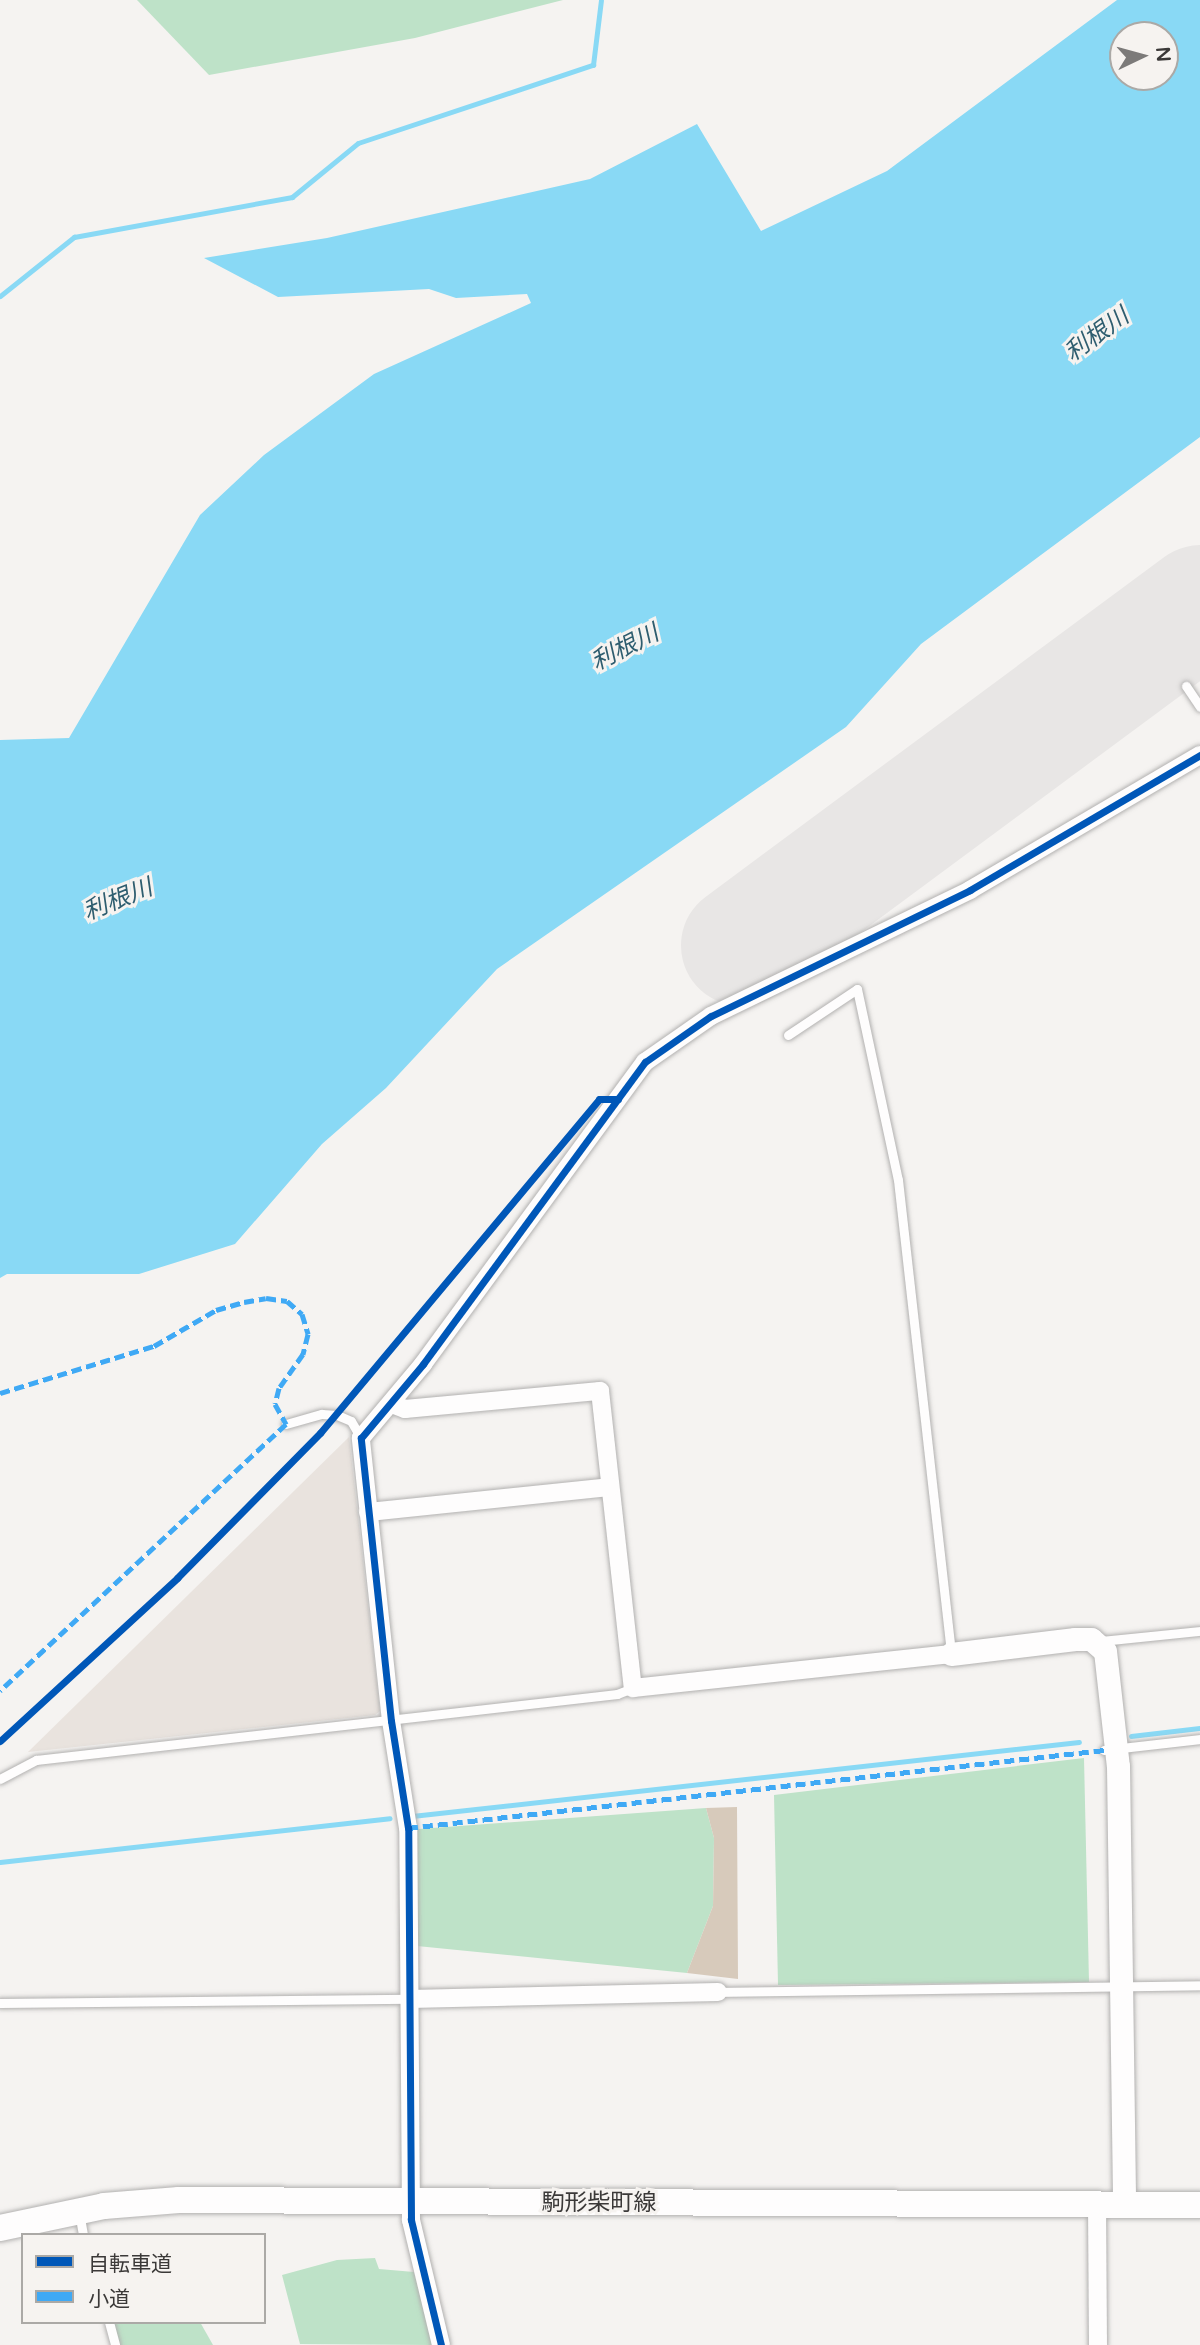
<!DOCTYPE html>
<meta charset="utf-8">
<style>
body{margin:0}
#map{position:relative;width:1200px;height:2345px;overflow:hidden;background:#f5f3f1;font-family:"Varela Round","Noto Sans JP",sans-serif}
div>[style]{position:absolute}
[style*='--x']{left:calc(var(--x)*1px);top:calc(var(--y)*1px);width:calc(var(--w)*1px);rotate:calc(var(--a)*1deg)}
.built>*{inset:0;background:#e9e3de}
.green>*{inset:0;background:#bee2c8}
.water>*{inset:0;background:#89d9f5}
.stream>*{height:5px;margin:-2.5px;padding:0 2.5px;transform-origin:2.5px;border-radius:2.5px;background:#89d9f5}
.runway>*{height:121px;margin:-60.5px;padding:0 60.5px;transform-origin:60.5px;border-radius:60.5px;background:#e8e6e5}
.building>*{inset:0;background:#d7cabb}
.roads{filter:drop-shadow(0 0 2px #b2b1b0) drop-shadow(0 0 2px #b2b1b0)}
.service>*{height:9px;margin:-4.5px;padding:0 4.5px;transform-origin:4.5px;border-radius:4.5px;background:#fefdfd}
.minor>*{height:18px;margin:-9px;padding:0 9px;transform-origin:9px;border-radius:9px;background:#fefdfd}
.tertiary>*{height:23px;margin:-11.5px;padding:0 11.5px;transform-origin:11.5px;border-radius:11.5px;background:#fefdfd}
.secondary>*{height:26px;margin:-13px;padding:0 13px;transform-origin:13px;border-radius:13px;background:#fefdfd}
.quiet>*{height:5px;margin-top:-2.5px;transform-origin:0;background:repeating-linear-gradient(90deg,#3fa9f5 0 10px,transparent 0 15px)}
.cycleway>*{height:7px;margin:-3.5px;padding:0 3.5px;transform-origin:3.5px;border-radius:3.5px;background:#0057b8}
span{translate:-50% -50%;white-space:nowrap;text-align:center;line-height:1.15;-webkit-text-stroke:6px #f6f3f0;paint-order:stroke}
.street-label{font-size:23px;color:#3b3938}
.water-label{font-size:24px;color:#2e5d6f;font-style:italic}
.legend{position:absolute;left:21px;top:2233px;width:245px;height:91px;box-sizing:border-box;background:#f6f3f0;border:2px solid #aba9a6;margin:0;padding:9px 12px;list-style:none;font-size:21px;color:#3b3938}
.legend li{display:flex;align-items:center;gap:14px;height:35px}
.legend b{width:35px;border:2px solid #aba9a6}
.north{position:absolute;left:1109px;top:21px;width:70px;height:70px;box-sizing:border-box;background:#f6f3f0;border:2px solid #aba9a6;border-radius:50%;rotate:85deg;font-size:19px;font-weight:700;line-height:28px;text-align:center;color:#3b3938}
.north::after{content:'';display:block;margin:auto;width:24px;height:32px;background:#7c7a79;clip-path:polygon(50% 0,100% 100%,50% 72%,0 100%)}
</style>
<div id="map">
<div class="built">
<div style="clip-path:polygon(349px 1437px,380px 1711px,375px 1715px,28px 1752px)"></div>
</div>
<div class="green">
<div style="clip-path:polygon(137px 0,563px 0,415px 38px,209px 75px)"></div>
<div style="clip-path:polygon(1084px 1758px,1089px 1982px,778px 1985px,774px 1795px)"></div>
<div style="clip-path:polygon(706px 1808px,714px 1838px,713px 1906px,687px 1973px,417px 1946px,413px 1836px,419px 1829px)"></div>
<div style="clip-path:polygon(375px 2258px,379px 2269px,414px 2272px,433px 2345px,300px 2344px,282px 2275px,337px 2260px)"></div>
<div style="clip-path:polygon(112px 2322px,200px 2322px,213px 2345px,119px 2345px)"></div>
</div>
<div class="water">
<div style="clip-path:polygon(evenodd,1117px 0,1200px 0,1200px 437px,921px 644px,846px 727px,497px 969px,386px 1088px,322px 1144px,235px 1244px,139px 1274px,7px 1274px,0 1278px,0 740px,69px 738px,200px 515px,264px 455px,374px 374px,531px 303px,527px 294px,456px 298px,429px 289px,278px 297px,204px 258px,327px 238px,590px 179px,697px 124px,761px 231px,887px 171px,1117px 0,1123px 35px,1165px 35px,1165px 77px,1123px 77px,1123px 35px)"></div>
</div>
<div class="stream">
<div style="--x:0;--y:296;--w:95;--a:-38.6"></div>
<div style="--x:74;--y:237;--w:222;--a:-10.4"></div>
<div style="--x:292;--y:197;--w:85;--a:-39.3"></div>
<div style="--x:358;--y:143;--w:248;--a:-18.4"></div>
<div style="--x:593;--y:65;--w:65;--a:-83"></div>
<div style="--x:1131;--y:1736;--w:69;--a:-6.6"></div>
<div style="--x:412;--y:1816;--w:671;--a:-6.33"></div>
<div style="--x:0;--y:1862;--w:392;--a:-6.4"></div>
</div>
<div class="runway">
<div style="--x:741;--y:945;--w:571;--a:-36.53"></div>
</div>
<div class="building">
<div style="clip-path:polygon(737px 1807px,738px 1979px,687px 1973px,713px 1906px,714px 1838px,706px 1808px)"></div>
</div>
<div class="roads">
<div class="service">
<div style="--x:1186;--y:686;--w:25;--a:56"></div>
<div style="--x:788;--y:1035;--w:83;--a:-33.7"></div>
<div style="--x:857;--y:989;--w:195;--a:77.9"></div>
<div style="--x:898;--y:1180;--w:475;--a:83.6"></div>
<div style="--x:286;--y:1424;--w:37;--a:-16"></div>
<div style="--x:322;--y:1414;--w:15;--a:4"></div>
<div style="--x:337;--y:1415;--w:15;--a:23"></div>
<div style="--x:351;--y:1421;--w:20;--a:60"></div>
<div style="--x:1101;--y:1641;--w:100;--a:-5.8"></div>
<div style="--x:1104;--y:1750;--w:97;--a:-6.5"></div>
<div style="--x:0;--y:1779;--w:41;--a:-27.8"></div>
<div style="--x:36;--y:1760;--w:585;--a:-6.48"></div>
<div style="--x:617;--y:1694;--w:17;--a:-21"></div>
<div style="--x:718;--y:1992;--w:482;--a:-0.8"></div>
<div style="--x:0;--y:2003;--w:410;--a:-0.6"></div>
<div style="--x:79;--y:2212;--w:23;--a:80"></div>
<div style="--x:109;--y:2322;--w:24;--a:75"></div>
</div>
<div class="minor">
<div style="--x:392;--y:1404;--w:14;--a:21"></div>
<div style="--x:405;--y:1409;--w:196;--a:-5.3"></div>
<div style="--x:600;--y:1391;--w:299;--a:83.7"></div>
<div style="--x:633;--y:1688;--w:320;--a:-6.1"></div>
<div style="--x:368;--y:1512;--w:243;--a:-5.9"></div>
<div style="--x:410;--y:1999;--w:308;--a:-1.3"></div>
<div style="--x:1097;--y:2204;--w:141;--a:89.6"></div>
<div style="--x:441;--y:2345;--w:129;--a:-103.5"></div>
<div style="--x:411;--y:2220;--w:392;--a:-90.4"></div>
<div style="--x:408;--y:1828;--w:108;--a:-99"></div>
<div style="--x:391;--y:1721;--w:285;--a:-96.1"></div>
<div style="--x:361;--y:1438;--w:97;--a:-50"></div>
<div style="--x:423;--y:1364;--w:375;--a:-53.7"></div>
<div style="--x:645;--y:1062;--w:80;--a:-34.9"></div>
<div style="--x:711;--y:1016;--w:288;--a:-25.9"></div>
<div style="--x:970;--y:890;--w:267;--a:-30.4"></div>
</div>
<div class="tertiary">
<div style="--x:951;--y:1654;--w:125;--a:-6.9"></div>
<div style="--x:1075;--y:1639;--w:16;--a:0"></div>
<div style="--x:1091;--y:1639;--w:18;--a:41"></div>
<div style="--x:1105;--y:1651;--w:116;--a:83.6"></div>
<div style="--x:1118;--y:1766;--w:438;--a:89.2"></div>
</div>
<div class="secondary">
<div style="--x:0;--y:2228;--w:106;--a:-11.9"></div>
<div style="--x:104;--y:2206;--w:75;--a:-4.6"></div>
<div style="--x:179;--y:2200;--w:1021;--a:0.28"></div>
</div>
</div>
<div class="quiet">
<div style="--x:0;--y:1393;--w:161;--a:-17"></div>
<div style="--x:154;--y:1346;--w:72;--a:-30.1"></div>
<div style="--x:216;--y:1310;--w:29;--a:-16"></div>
<div style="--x:244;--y:1302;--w:22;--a:-10"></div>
<div style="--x:266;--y:1298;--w:21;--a:8"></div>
<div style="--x:287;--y:1301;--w:20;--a:41"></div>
<div style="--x:302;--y:1314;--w:21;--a:73"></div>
<div style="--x:308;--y:1334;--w:21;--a:104"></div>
<div style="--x:303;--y:1354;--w:42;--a:125.2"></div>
<div style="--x:279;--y:1388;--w:16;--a:104"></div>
<div style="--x:275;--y:1404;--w:23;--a:61"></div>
<div style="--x:286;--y:1424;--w:391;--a:137"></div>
<div style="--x:408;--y:1828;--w:700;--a:-6.39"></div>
</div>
<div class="cycleway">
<div style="--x:0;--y:1741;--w:241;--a:-42.6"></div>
<div style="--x:177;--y:1578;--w:204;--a:-45.4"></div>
<div style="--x:320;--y:1433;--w:435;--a:-50.1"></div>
<div style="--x:599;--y:1099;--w:19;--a:0"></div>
<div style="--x:441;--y:2345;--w:129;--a:-103.5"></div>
<div style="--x:411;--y:2220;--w:392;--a:-90.4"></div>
<div style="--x:408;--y:1828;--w:108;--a:-99"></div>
<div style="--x:391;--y:1721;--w:285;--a:-96.1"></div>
<div style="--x:361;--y:1438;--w:97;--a:-50"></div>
<div style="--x:423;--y:1364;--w:375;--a:-53.7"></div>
<div style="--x:645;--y:1062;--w:80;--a:-34.9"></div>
<div style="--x:711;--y:1016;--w:288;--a:-25.9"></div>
<div style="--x:970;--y:890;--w:267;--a:-30.4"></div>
</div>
<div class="street-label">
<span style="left:599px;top:2203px">駒形柴町線</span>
</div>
<div class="water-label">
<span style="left:1097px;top:335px;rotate:-36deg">利根川</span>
<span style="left:625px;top:648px;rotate:-27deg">利根川</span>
<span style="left:118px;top:900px;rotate:-22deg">利根川</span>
</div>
<ul class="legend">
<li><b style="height:9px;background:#0057b8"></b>自転車道</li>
<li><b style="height:9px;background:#3fa9f5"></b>小道</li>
</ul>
<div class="north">N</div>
</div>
